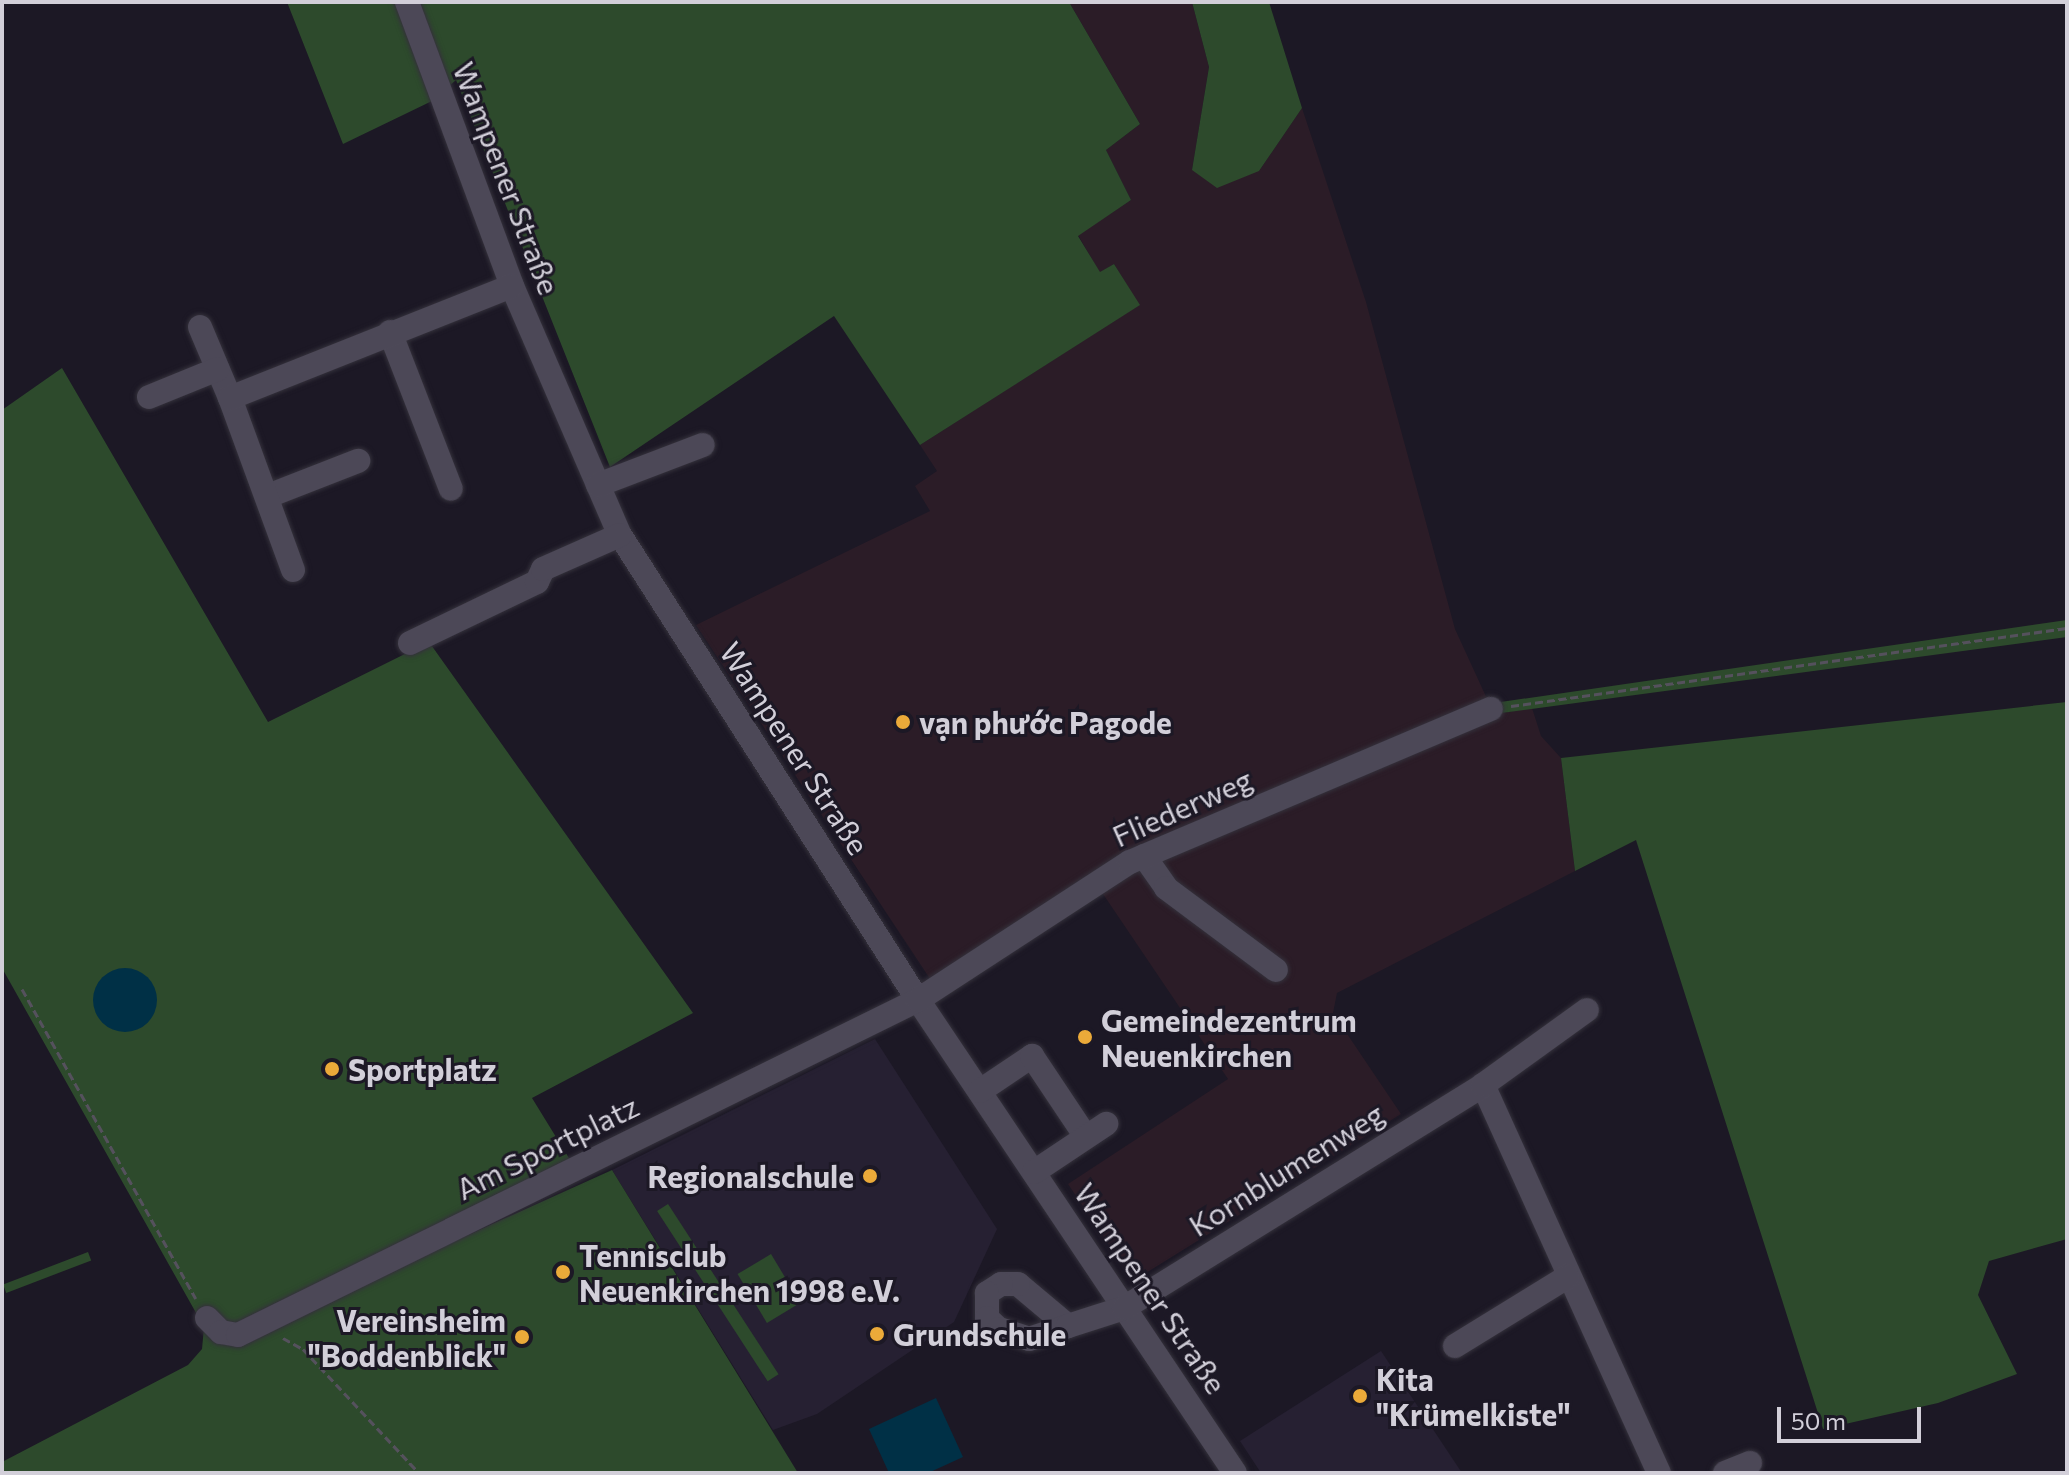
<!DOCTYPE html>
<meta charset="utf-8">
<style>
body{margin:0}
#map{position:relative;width:2069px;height:1475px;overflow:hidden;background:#1c1825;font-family:Commissioner,sans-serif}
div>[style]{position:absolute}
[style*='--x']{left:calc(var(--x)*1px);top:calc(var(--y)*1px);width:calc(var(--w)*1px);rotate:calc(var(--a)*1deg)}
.commercial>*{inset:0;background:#2b1c27}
.built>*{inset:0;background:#262032}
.green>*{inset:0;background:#2d4a2c;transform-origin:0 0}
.water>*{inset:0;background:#003046}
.round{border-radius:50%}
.path>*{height:3px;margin-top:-1.5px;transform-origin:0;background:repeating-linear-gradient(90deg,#55515d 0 8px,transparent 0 12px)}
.roads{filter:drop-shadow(0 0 2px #34313b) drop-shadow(0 0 2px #34313b)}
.minor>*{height:24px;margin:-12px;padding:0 12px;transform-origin:12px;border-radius:12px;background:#4c4857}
.dots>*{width:22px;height:22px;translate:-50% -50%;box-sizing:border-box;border:4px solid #1c1825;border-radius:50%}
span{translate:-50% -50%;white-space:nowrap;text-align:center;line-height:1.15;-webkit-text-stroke:6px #1c1825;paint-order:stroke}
.street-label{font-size:30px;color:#d2cfd9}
.poi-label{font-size:30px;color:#d2cfd9;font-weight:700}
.left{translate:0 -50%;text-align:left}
.right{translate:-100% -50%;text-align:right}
.frame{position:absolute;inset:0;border:4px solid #d2cfd9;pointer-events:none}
.scale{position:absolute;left:1777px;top:1407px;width:144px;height:36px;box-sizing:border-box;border:4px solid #d2cfd9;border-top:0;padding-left:10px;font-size:24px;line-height:28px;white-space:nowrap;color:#d2cfd9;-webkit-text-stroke:6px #1c1825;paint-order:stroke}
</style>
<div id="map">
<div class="commercial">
<div style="clip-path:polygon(1069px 2px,1192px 2px,1209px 67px,1192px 170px,1259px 171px,1302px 108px,1366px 302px,1455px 629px,1494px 714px,1532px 708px,1541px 736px,1561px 758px,1575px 871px,1337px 993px,1333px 1013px,1401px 1114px,1133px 1281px,1068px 1184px,1228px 1079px,1101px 891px,942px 997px,696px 625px,930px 511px,915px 486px,937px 471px,920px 445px,1139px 305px,1114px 264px,1100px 273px,1078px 235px,1131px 200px,1106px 150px,1140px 124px)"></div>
</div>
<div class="built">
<div style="clip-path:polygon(875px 1039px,997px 1229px,954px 1322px,817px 1414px,773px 1430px,612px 1170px)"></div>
<div style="clip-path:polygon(1381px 1351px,1462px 1473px,1261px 1473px,1240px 1441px)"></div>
</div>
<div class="green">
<div style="clip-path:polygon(287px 2px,1069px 2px,1140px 124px,1106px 150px,1131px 200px,1078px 236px,1100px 272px,1114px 264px,1140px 305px,920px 445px,834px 316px,610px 467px,456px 80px,432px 101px,343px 144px)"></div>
<div style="clip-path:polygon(1192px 2px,1269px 2px,1302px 108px,1259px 171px,1217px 188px,1192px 170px,1209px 67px)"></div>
<div style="clip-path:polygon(62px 368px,268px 722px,429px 642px,693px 1013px,532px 1098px,572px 1163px,437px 1249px,612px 1170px,798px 1473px,2px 1473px,2px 1462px,188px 1365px,202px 1349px,204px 1327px,2px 968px,2px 410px)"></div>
<div style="clip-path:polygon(2067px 620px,2067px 637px,1494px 714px,1487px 704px)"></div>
<div style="clip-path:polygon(2067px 702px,2067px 1239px,1989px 1261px,1978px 1295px,2017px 1374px,1938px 1403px,1823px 1429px,1636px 840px,1575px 871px,1561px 758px)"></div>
<div style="left:668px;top:1204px;width:203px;height:13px;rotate:57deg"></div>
<div style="left:88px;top:1252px;width:9px;height:91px;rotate:69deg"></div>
<div style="left:771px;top:1254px;width:57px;height:39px;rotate:59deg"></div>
</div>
<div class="water">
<div class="round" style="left:93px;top:968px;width:64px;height:64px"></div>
<div style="clip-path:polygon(936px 1398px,963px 1457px,928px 1473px,889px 1473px,869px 1429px)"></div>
</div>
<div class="path">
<div style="--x:1511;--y:706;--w:561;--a:-7.99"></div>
<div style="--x:22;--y:989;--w:355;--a:60.7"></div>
<div style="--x:283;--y:1338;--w:23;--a:29"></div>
<div style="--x:303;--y:1349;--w:170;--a:46.9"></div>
</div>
<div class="roads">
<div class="minor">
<div style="--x:407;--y:2;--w:303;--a:69.7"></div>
<div style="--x:512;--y:286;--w:271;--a:66.6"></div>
<div style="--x:620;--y:535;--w:552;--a:57.35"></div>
<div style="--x:918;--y:1000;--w:569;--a:56.17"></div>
<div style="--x:200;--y:327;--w:77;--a:67.1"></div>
<div style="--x:390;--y:332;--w:168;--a:68.8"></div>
<div style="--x:149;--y:397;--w:74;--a:-22.1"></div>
<div style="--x:598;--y:485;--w:112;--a:-20.9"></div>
<div style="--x:268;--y:496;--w:97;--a:-21.3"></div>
<div style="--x:293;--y:570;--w:183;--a:-110.1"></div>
<div style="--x:230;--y:398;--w:303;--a:-21.7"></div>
<div style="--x:410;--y:643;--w:141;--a:-25.7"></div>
<div style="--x:537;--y:582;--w:14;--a:-65"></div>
<div style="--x:543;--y:569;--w:84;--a:-23.8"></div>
<div style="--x:1144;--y:856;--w:39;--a:55"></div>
<div style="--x:1166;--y:888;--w:137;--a:36.7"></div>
<div style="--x:1483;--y:1085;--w:426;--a:65.6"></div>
<div style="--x:980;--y:1091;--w:63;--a:-33.9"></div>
<div style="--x:1032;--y:1056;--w:97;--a:56.3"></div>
<div style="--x:1034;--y:1172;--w:87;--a:-33.7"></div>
<div style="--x:207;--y:1318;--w:20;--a:45"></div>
<div style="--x:221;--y:1332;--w:17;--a:10"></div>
<div style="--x:238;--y:1335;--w:758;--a:-26.23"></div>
<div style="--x:918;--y:1000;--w:253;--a:-33.1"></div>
<div style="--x:1130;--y:862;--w:392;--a:-23"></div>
<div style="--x:1068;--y:1326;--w:65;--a:-140"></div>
<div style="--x:1018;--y:1284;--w:17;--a:180"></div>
<div style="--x:1001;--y:1284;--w:17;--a:147"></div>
<div style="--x:987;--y:1293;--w:25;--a:90"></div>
<div style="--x:987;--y:1318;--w:16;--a:43"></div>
<div style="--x:999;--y:1329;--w:32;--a:18"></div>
<div style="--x:1029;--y:1339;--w:41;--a:-18.4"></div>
<div style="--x:1068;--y:1326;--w:59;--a:-17.8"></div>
<div style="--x:1124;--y:1308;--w:423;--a:-31.8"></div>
<div style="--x:1483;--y:1085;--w:128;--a:-35.8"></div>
<div style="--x:1455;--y:1346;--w:132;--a:-31.6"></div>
<div style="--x:1725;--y:1473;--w:27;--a:-22"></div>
</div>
</div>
<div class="dots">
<div style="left:903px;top:722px;background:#ebaa39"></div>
<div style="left:1085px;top:1037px;background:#ebaa39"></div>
<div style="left:332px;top:1069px;background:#ebaa39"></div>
<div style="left:870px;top:1176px;background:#ebaa39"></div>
<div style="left:563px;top:1272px;background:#ebaa39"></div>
<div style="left:877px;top:1334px;background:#ebaa39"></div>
<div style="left:522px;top:1337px;background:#ebaa39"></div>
<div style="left:1360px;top:1396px;background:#ebaa39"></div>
</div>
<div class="street-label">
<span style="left:507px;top:178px;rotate:69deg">Wampener Straße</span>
<span style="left:795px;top:748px;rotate:57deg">Wampener Straße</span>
<span style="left:1182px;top:807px;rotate:-24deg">Fliederweg</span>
<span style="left:547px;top:1147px;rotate:-26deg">Am Sportplatz</span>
<span style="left:1286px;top:1169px;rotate:-32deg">Kornblumenweg</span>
<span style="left:1151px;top:1288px;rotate:56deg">Wampener Straße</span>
</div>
<div class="poi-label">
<span class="left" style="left:919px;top:722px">vạn phước Pagode</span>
<span class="left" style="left:1101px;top:1037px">Gemeindezentrum<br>Neuenkirchen</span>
<span class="left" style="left:348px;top:1069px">Sportplatz</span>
<span class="right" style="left:854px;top:1176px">Regionalschule</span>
<span class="left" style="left:579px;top:1272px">Tennisclub<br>Neuenkirchen 1998 e.V.</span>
<span class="right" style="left:506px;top:1337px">Vereinsheim<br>"Boddenblick"</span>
<span class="left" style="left:893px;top:1334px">Grundschule</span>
<span class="left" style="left:1376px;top:1396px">Kita<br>"Krümelkiste"</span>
</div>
<div class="frame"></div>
<div class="scale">50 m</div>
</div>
